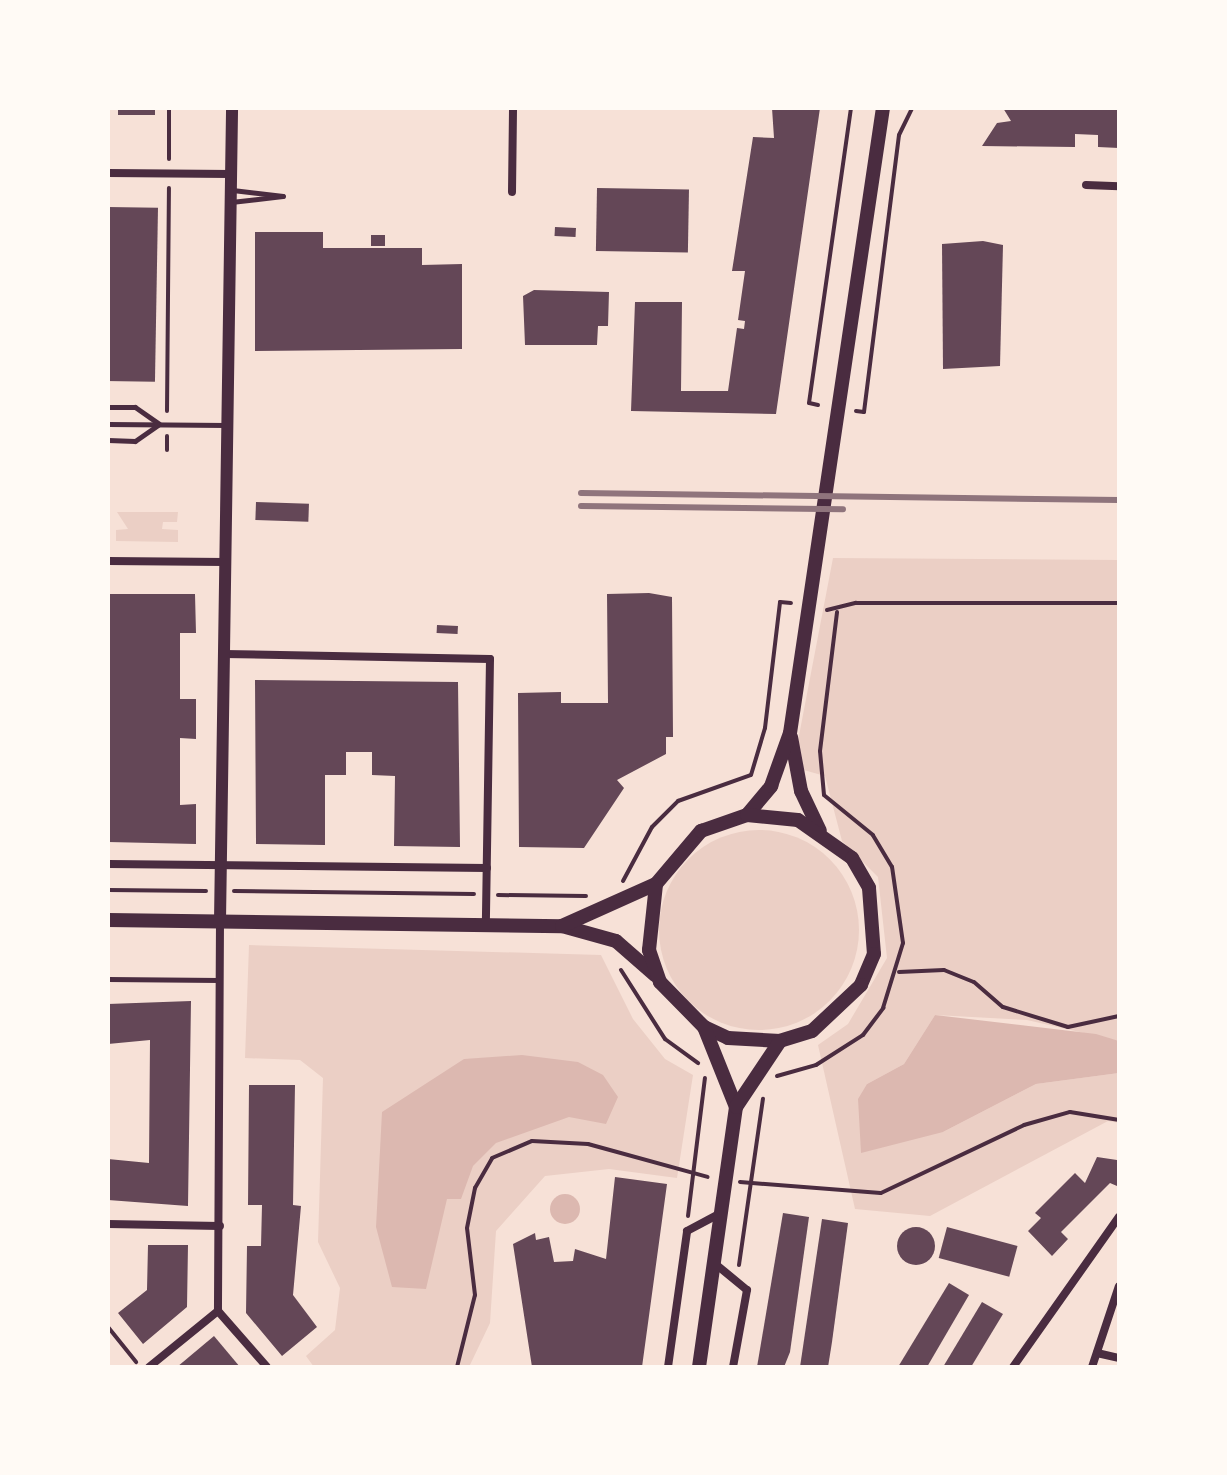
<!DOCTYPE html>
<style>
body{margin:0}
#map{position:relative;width:1227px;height:1475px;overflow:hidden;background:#f7e1d7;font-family:"Roboto Serif",serif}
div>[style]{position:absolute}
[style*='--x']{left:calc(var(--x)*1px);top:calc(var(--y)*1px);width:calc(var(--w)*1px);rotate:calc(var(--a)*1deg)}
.green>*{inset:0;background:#ebcfc5}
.round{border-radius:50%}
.water>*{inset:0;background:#dcb8b0}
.building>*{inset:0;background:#644757;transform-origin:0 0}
.path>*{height:4px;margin:-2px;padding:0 2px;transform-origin:2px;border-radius:2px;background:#4a2c40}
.service>*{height:5px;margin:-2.5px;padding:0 2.5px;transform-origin:2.5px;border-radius:2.5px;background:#4a2c40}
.minor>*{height:8px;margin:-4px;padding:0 4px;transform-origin:4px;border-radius:4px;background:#4a2c40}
.tertiary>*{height:12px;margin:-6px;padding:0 6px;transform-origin:6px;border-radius:6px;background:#4a2c40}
.secondary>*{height:14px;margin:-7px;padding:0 7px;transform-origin:7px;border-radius:7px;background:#4a2c40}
.rail>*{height:6px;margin:-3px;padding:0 3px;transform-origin:3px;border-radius:3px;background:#8f747c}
span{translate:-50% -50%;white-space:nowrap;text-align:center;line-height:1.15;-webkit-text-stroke:8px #fffaf5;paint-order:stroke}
.frame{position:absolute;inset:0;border:110px solid #fffaf5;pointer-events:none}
</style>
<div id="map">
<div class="green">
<div style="clip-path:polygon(117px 512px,178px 512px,177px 522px,163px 522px,162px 529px,178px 530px,178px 542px,116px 541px,116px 530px,128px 529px)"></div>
<div style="clip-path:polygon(833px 558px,1119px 560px,1119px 1041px,1027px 1020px,935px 1015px,904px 1064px,867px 1084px,943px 1132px,1036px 1084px,1119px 1073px,1119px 1123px,1108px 1121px,930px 1216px,855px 1209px,818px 1045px,848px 1024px,887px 958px,878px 877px,842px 841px,825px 776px,793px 767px)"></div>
<div class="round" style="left:659px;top:830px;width:200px;height:200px"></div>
<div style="clip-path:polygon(249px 945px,601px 955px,633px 1019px,665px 1059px,693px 1075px,677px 1178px,609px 1169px,545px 1176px,496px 1231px,490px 1323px,469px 1367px,314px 1367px,306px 1356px,335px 1330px,340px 1288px,318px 1242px,323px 1078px,300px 1060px,245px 1058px)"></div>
</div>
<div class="water">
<div style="clip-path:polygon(935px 1015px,1096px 1034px,1119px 1041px,1119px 1073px,1036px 1084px,943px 1132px,861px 1153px,858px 1099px,867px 1084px,904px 1064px)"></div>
<div style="clip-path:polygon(522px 1055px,578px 1062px,603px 1075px,618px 1097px,606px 1124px,569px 1117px,496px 1143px,473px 1166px,461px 1199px,447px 1199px,426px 1289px,392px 1287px,376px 1227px,382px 1112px,464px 1059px)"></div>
<div class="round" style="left:550px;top:1194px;width:30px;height:30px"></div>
</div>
<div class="building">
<div style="left:118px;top:108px;width:37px;height:7px"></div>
<div style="clip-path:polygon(772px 108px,820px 108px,776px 414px,631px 411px,635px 302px,682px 302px,681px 391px,728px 391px,737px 328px,744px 329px,745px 321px,738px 320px,745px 271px,732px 271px,753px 137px,774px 138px)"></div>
<div style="clip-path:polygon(1003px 108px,1119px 108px,1119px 148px,1098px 147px,1098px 135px,1075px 134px,1075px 147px,982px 146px,997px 123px,1011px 121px)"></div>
<div style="left:597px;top:188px;width:92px;height:63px;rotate:1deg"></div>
<div style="left:108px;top:207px;width:50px;height:174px;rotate:1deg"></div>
<div style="left:555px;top:227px;width:21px;height:9px;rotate:3deg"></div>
<div style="clip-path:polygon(255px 232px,323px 232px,323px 248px,422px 248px,422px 265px,462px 264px,462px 349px,255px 351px)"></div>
<div style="left:371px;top:235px;width:14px;height:11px"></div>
<div style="clip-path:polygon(983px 241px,1003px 245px,1000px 366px,943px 369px,942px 244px)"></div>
<div style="clip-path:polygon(534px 290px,609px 292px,608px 326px,598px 326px,597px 345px,525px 345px,523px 296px)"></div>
<div style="left:256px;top:502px;width:53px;height:18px;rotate:2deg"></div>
<div style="clip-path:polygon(649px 593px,672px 597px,673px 737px,666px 737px,666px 754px,617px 780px,624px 788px,584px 848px,519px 847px,518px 693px,561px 692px,561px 703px,608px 703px,607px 594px)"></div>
<div style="clip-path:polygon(108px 594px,195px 594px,196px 633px,180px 633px,180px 699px,196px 699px,196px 739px,180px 738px,180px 805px,196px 804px,196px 844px,108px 842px)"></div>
<div style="left:437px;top:625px;width:21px;height:8px;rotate:3deg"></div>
<div style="clip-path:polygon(255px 680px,458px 682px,460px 847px,394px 846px,395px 776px,372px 775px,372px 752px,346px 752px,346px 775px,325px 775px,325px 845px,256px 844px)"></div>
<div style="clip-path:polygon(191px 1001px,188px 1206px,108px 1200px,108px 1159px,149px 1163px,150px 1040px,108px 1044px,108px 1004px)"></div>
<div style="clip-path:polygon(249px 1085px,295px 1085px,293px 1205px,301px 1206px,293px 1295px,317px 1327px,282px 1356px,246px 1313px,247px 1246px,261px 1246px,262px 1205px,248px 1205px)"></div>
<div style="clip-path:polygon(1097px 1157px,1117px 1160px,1117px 1186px,1110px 1183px,1061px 1232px,1068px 1239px,1052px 1256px,1028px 1231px,1041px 1218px,1035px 1213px,1075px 1173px,1085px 1183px)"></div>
<div style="clip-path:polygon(615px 1177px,667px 1184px,642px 1367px,532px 1367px,513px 1244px,535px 1233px,536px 1240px,549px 1237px,554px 1262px,573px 1261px,575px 1249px,606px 1259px)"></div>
<div style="clip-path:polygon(783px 1213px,809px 1217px,790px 1352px,784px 1367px,757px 1367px)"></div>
<div style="clip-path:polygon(822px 1219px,848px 1223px,832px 1342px,828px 1367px,800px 1367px)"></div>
<div style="left:947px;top:1227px;width:73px;height:32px;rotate:15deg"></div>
<div class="round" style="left:897px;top:1227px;width:38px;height:38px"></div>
<div style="clip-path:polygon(148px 1245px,188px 1245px,187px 1307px,143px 1344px,118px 1313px,147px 1290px)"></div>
<div style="clip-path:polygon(949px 1283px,969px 1295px,927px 1367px,898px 1367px)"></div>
<div style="clip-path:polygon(982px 1302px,1003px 1314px,971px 1367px,943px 1367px)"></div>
<div style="clip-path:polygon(214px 1336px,240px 1367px,177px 1367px)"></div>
</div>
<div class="path">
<div style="--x:169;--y:159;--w:51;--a:-90"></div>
<div style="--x:818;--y:405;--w:9;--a:-167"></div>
<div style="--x:809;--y:403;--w:298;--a:-81.9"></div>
<div style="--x:167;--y:411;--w:223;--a:-89.5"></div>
<div style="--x:856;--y:411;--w:8;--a:7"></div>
<div style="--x:864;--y:412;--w:279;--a:-82.8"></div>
<div style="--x:899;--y:135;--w:30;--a:-64"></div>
<div style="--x:167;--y:450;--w:14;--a:-90"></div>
<div style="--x:827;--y:610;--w:30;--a:-14"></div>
<div style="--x:856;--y:603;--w:263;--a:0"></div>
<div style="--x:623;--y:881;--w:61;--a:-61.8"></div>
<div style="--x:652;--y:827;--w:37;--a:-45"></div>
<div style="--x:678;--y:801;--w:77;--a:-19.6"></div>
<div style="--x:751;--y:775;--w:49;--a:-73.4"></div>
<div style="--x:765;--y:728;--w:127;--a:-83.2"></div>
<div style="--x:780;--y:602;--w:11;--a:5"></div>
<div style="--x:108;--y:890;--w:98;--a:0.6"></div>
<div style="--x:234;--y:891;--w:240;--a:0.7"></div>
<div style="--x:498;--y:895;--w:88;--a:0.7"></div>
<div style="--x:621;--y:970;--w:82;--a:57.5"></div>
<div style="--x:665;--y:1039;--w:41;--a:36"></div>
<div style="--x:899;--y:972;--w:45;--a:-2.5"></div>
<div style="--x:944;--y:970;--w:32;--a:22"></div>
<div style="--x:974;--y:982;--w:38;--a:41"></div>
<div style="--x:1003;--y:1007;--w:68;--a:17.1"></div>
<div style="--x:1068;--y:1027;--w:52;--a:-12.2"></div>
<div style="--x:777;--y:1076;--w:41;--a:-15.8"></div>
<div style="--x:816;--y:1065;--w:56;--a:-32.6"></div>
<div style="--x:863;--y:1035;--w:34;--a:-53"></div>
<div style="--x:883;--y:1008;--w:68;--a:-72.9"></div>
<div style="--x:903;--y:943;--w:77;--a:-98.2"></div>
<div style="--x:892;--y:867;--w:37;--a:-121"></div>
<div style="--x:873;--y:835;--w:63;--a:-140.8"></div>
<div style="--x:824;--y:795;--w:44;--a:-95.2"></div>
<div style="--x:820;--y:751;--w:140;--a:-83"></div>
<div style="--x:740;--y:1182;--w:141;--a:4.5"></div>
<div style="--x:881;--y:1193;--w:158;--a:-25.4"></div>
<div style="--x:1024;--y:1125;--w:48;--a:-15.8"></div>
<div style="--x:1070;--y:1112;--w:50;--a:9.3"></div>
<div style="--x:688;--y:1216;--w:139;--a:-83"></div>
<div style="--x:739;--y:1265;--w:168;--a:-81.8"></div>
<div style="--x:108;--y:1327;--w:45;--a:51.3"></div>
<div style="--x:457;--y:1367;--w:74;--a:-76"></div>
<div style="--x:475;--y:1295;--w:67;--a:-96.8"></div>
<div style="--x:467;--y:1228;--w:41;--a:-78.7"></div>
<div style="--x:475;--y:1188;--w:34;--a:-60"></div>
<div style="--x:492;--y:1158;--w:43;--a:-23"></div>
<div style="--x:532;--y:1141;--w:56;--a:3.1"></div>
<div style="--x:588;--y:1144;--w:124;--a:15.4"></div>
</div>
<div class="service">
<div style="--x:231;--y:202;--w:52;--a:-6.6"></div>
<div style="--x:283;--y:196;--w:51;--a:-173.3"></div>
<div style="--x:108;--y:407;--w:27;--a:0"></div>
<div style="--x:135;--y:407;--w:29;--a:35"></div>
<div style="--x:108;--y:424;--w:118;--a:0.5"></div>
<div style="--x:108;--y:440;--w:27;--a:2"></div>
<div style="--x:135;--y:441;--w:28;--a:-35"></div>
<div style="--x:108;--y:979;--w:111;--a:0.5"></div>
</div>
<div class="minor">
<div style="--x:108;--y:173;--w:123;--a:0.5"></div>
<div style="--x:1086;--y:185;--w:33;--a:2"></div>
<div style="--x:512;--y:192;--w:84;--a:-89.3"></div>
<div style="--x:108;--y:561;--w:117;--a:0.5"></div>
<div style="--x:224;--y:654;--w:266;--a:1.1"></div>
<div style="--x:490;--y:659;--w:266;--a:90.9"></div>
<div style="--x:108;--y:864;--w:379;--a:0.6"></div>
<div style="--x:220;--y:921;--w:390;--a:90.3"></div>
<div style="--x:218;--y:1311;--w:74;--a:48.8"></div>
<div style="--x:108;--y:1224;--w:112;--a:1"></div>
<div style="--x:713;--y:1262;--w:44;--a:39.5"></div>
<div style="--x:747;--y:1290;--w:78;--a:100.3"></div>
<div style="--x:1097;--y:1353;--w:23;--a:13"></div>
<div style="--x:149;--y:1367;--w:89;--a:-39.1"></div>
<div style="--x:668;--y:1367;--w:137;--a:-82"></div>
<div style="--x:687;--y:1231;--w:36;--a:-28"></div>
<div style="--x:1013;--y:1367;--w:184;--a:-54.8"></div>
<div style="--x:1092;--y:1367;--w:85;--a:-71.6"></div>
</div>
<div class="tertiary">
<div style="--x:220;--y:921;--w:813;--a:-89.15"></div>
</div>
<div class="secondary">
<div style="--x:791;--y:737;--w:55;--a:79.5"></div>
<div style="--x:801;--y:791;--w:44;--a:64.6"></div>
<div style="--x:747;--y:815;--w:38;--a:-50"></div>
<div style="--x:771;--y:786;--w:56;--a:-70.3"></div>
<div style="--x:790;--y:733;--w:632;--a:-81.54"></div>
<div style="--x:108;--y:920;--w:454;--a:0.8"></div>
<div style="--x:562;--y:926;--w:56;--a:15.5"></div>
<div style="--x:616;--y:941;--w:52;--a:41.1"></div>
<div style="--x:562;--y:926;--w:103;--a:-24.1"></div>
<div style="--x:656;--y:884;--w:70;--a:-49.7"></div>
<div style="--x:701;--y:831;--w:49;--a:-19.2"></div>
<div style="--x:747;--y:815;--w:51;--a:5.6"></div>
<div style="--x:798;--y:820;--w:66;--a:35.1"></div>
<div style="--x:852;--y:858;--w:34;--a:60"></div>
<div style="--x:869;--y:888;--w:66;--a:85.7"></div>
<div style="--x:874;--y:954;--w:34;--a:113"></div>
<div style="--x:861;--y:985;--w:67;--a:136.8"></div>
<div style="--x:812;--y:1031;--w:34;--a:163"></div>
<div style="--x:780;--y:1041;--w:52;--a:-176.7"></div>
<div style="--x:728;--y:1038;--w:26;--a:-155"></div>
<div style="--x:704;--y:1027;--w:63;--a:-134.4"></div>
<div style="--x:660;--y:982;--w:34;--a:-109"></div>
<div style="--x:649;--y:950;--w:66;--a:-83.9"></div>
<div style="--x:704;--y:1027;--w:86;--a:68.2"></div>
<div style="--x:699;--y:1367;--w:263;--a:-81.9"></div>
<div style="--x:736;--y:1107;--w:79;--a:-56.3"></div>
</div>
<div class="rail">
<div style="--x:581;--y:493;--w:538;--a:0.75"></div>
<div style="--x:581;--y:506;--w:262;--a:0.7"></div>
</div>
<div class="frame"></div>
</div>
